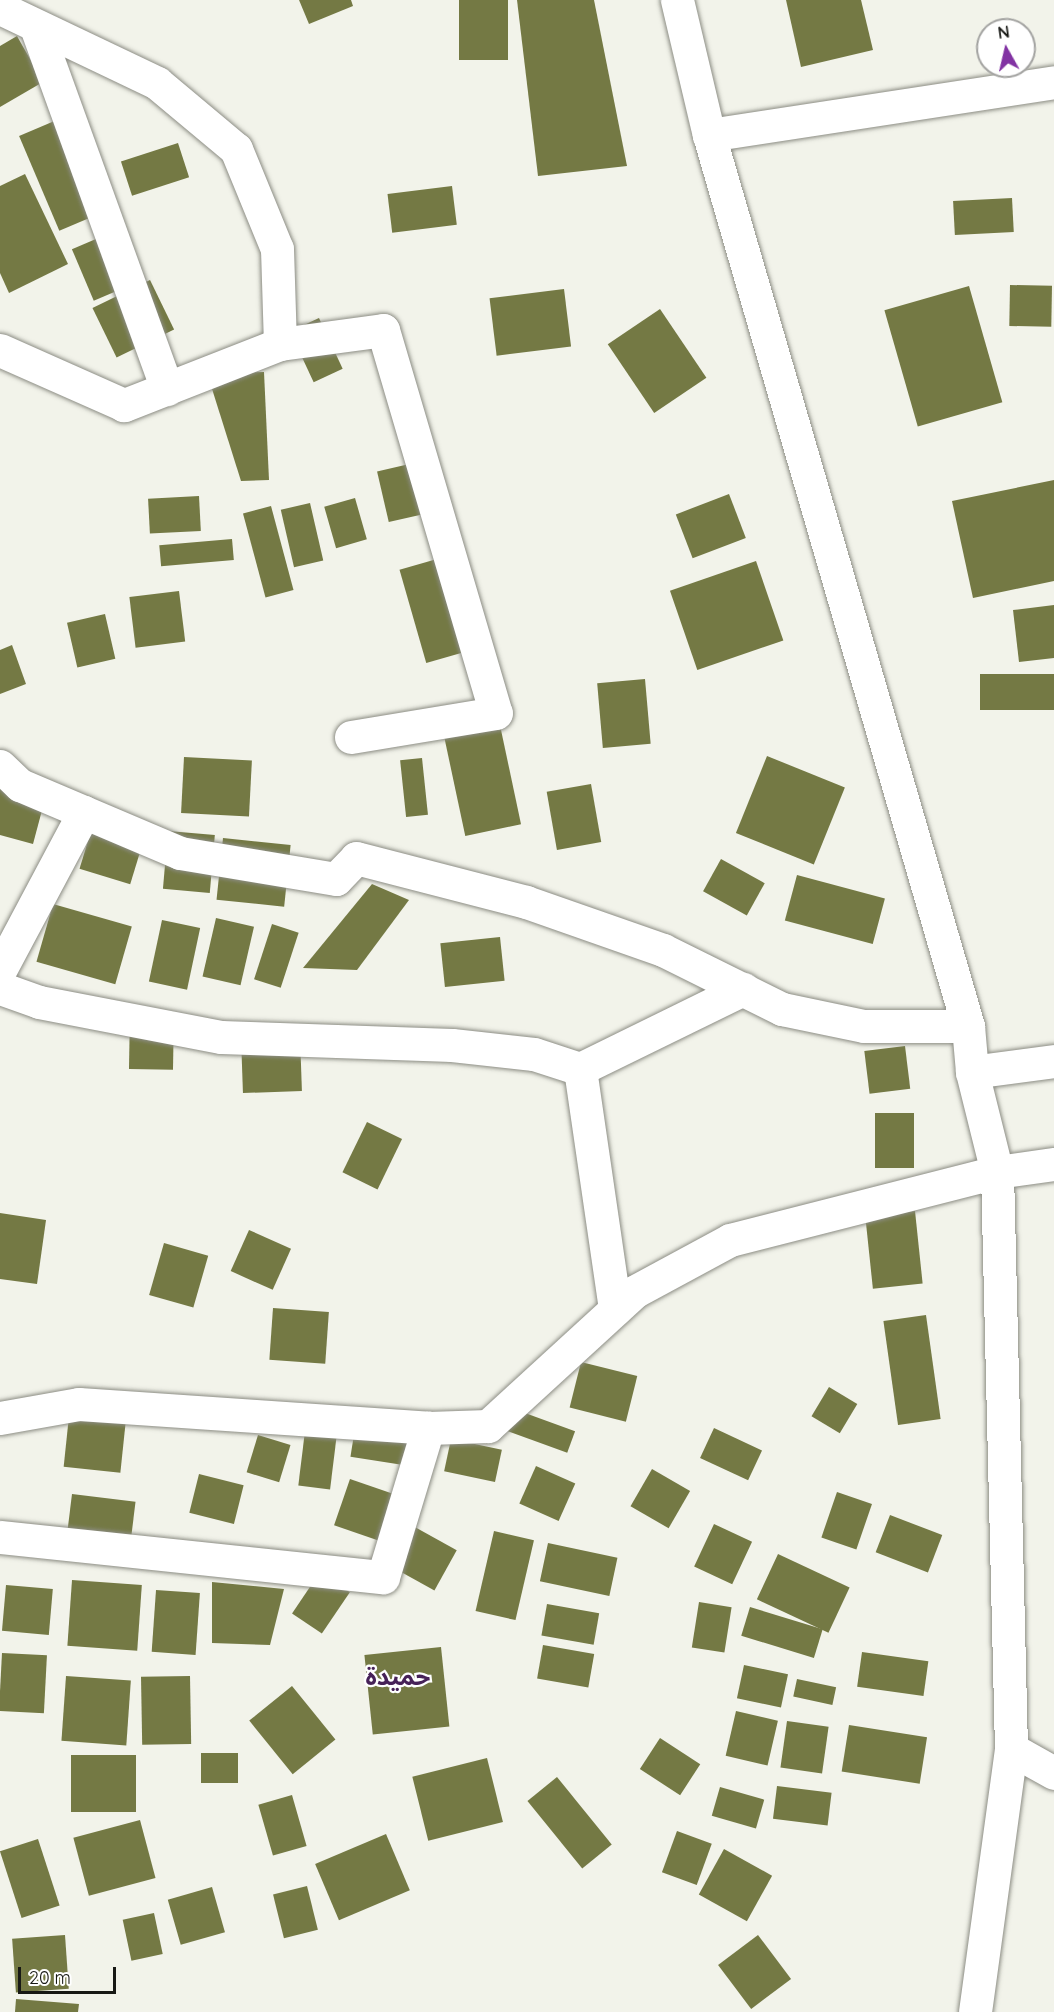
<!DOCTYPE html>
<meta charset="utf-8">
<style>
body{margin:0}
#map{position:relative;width:1054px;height:2012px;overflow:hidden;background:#f2f3ea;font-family:Quicksand,"Noto Sans Arabic",sans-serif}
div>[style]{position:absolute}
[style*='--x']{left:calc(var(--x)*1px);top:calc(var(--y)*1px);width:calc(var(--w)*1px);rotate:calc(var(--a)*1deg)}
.building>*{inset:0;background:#747944;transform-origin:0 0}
.roads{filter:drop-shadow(0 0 2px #8c8d84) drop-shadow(0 0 2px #8c8d84)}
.minor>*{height:33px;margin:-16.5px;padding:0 16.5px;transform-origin:16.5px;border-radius:16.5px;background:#fff}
span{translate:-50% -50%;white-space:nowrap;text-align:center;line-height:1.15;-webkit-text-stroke:4.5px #fff;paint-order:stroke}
.district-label{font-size:24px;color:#462158;font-weight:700}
.north{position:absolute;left:976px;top:18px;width:60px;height:60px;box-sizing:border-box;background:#fff;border:2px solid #a3a3a1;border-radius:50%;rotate:352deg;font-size:16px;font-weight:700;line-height:24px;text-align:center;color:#181915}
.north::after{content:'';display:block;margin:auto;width:21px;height:27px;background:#8233a3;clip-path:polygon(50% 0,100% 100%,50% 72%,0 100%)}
.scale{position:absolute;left:18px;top:1967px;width:98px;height:27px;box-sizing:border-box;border:3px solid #181915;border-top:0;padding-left:8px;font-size:18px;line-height:21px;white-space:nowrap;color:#181915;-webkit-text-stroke:4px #fff;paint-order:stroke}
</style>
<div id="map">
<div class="building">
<div style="clip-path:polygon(299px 0,351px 0,353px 6px,309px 24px)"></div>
<div style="left:459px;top:0;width:49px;height:60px"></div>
<div style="clip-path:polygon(517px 0,594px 0,627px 166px,538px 176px)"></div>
<div style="clip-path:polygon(786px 0,861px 0,873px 50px,801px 67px)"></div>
<div style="clip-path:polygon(17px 36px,43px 82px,0 107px,0 46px)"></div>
<div style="left:78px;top:111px;width:103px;height:64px;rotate:67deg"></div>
<div style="left:178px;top:143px;width:36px;height:60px;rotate:72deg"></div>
<div style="clip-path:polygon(25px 174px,68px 264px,9px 293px,0 273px,0 186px)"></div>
<div style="left:452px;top:186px;width:39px;height:65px;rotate:83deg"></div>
<div style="left:1012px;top:198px;width:34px;height:59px;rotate:87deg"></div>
<div style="left:117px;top:230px;width:56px;height:49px;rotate:67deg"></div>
<div style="left:150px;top:280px;width:55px;height:64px;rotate:64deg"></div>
<div style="left:1010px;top:285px;width:42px;height:41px;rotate:1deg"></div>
<div style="left:969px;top:286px;width:121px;height:88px;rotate:74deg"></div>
<div style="left:564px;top:289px;width:58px;height:75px;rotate:83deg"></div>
<div style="left:660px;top:309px;width:83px;height:63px;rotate:56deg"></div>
<div style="left:319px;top:318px;width:56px;height:32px;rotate:65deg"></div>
<div style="clip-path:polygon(264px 372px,269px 480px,241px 481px,207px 373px)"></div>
<div style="left:418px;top:462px;width:52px;height:42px;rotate:77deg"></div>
<div style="clip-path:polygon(1054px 480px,1054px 581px,973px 598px,952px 501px)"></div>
<div style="left:729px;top:494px;width:47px;height:57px;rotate:69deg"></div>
<div style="left:199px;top:496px;width:35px;height:51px;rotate:87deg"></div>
<div style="left:355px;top:498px;width:43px;height:32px;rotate:74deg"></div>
<div style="left:310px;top:503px;width:59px;height:30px;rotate:77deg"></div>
<div style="left:271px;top:506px;width:87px;height:29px;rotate:75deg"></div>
<div style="left:232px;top:539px;width:21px;height:73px;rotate:85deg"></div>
<div style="left:437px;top:559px;width:97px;height:39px;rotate:74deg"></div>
<div style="left:756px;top:561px;width:84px;height:91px;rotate:71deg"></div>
<div style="left:179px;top:591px;width:51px;height:50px;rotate:83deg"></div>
<div style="clip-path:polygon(1054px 605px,1054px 658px,1019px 662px,1013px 610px)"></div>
<div style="left:105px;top:614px;width:46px;height:39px;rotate:77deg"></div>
<div style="clip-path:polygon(12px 645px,26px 684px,0 694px,0 650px)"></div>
<div style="left:1054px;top:674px;width:36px;height:74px;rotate:90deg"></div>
<div style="left:645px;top:679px;width:65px;height:48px;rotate:85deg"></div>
<div style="left:494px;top:697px;width:130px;height:57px;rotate:78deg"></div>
<div style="left:767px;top:756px;width:84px;height:83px;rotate:22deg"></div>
<div style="left:184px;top:757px;width:68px;height:56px;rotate:3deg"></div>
<div style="left:422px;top:758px;width:57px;height:22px;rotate:84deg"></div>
<div style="clip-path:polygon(0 771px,49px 784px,33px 844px,0 835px)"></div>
<div style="left:591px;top:784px;width:59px;height:45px;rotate:80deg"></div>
<div style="left:95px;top:818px;width:53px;height:53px;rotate:17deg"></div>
<div style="left:168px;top:831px;width:47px;height:58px;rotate:5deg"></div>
<div style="left:223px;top:838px;width:68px;height:62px;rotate:6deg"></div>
<div style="left:721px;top:859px;width:50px;height:37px;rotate:29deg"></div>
<div style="left:797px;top:875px;width:91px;height:47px;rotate:15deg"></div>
<div style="clip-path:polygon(372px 884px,409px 900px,357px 970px,303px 968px)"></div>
<div style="left:53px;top:904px;width:82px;height:60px;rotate:16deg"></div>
<div style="left:216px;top:918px;width:39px;height:60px;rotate:13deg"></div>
<div style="left:162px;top:920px;width:39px;height:63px;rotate:12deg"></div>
<div style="left:272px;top:924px;width:28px;height:58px;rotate:18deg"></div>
<div style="left:500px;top:937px;width:44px;height:60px;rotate:84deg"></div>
<div style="left:130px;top:1011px;width:44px;height:58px;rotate:1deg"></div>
<div style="left:300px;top:1036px;width:55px;height:59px;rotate:88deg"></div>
<div style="left:905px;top:1046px;width:43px;height:41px;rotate:83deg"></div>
<div style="left:875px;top:1113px;width:39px;height:55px"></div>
<div style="left:367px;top:1122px;width:39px;height:56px;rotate:26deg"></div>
<div style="left:915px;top:1211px;width:73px;height:50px;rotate:84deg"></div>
<div style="clip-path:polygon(0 1213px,46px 1220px,37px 1284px,0 1279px)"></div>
<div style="left:249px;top:1230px;width:46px;height:45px;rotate:24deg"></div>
<div style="left:164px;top:1243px;width:46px;height:54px;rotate:16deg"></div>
<div style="left:273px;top:1308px;width:56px;height:52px;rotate:4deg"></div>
<div style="left:926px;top:1315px;width:105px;height:43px;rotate:82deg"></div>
<div style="left:581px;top:1362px;width:58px;height:47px;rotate:14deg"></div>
<div style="left:829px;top:1387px;width:33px;height:34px;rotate:31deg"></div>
<div style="left:514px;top:1409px;width:65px;height:23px;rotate:20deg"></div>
<div style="left:69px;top:1416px;width:57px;height:51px;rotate:6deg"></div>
<div style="left:355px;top:1428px;width:60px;height:29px;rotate:9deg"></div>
<div style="left:714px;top:1428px;width:53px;height:33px;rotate:25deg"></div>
<div style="left:305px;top:1431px;width:32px;height:55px;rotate:7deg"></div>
<div style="left:258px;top:1435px;width:34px;height:39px;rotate:17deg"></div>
<div style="left:451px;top:1439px;width:52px;height:33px;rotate:12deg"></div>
<div style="left:536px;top:1466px;width:43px;height:41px;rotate:24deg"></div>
<div style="left:652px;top:1469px;width:44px;height:43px;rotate:30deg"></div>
<div style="left:199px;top:1474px;width:46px;height:40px;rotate:14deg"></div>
<div style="left:350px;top:1479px;width:53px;height:49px;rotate:19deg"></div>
<div style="left:837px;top:1492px;width:37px;height:48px;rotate:19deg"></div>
<div style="left:72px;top:1494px;width:64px;height:46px;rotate:7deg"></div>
<div style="left:890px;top:1515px;width:56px;height:40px;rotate:21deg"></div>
<div style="left:714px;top:1524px;width:42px;height:47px;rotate:25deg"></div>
<div style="left:413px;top:1526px;width:50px;height:46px;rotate:29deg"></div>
<div style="left:494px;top:1531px;width:41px;height:82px;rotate:13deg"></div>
<div style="left:548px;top:1543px;width:71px;height:39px;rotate:12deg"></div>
<div style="left:778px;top:1554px;width:79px;height:50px;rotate:25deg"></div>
<div style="left:320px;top:1572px;width:36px;height:50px;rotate:34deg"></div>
<div style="left:72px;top:1580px;width:70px;height:66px;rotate:4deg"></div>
<div style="clip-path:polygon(212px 1582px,284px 1589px,270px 1645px,212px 1643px)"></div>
<div style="left:6px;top:1585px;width:47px;height:46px;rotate:5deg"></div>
<div style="left:156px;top:1590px;width:44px;height:62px;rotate:4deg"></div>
<div style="left:699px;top:1602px;width:33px;height:46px;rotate:9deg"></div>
<div style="left:547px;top:1604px;width:53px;height:32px;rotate:10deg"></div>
<div style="left:750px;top:1607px;width:76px;height:30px;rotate:17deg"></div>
<div style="left:543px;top:1645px;width:52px;height:34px;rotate:10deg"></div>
<div style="left:441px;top:1647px;width:80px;height:77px;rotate:84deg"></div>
<div style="left:862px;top:1652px;width:67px;height:35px;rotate:8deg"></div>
<div style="left:2px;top:1653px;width:45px;height:58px;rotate:3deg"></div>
<div style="left:744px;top:1665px;width:45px;height:34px;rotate:12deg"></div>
<div style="left:66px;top:1676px;width:65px;height:65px;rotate:4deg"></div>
<div style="left:190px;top:1676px;width:68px;height:49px;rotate:89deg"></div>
<div style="left:797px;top:1679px;width:40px;height:18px;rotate:12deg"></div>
<div style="left:292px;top:1686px;width:69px;height:55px;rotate:51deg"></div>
<div style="left:736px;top:1711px;width:43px;height:46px;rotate:13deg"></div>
<div style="left:787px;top:1721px;width:42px;height:47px;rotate:8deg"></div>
<div style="left:849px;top:1725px;width:79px;height:47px;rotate:9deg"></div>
<div style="left:660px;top:1738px;width:48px;height:37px;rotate:33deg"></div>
<div style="left:238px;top:1753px;width:30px;height:37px;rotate:90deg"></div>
<div style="left:71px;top:1755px;width:65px;height:57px"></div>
<div style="left:487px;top:1758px;width:66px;height:77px;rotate:76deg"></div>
<div style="left:557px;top:1777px;width:87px;height:38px;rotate:51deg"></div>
<div style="left:777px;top:1786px;width:55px;height:33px;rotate:7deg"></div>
<div style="left:720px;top:1787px;width:46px;height:30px;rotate:16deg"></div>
<div style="left:292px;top:1795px;width:53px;height:35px;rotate:74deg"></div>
<div style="left:140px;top:1820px;width:60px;height:69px;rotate:75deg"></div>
<div style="left:677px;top:1831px;width:37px;height:44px;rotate:20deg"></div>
<div style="left:386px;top:1834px;width:61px;height:77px;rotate:67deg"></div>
<div style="left:38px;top:1839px;width:70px;height:40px;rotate:72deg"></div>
<div style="left:724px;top:1849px;width:55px;height:52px;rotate:29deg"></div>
<div style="left:307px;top:1886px;width:45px;height:35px;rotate:76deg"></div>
<div style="left:212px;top:1887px;width:47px;height:46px;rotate:74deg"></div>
<div style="left:154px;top:1913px;width:42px;height:32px;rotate:78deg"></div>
<div style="left:65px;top:1935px;width:54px;height:53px;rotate:86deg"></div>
<div style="left:758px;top:1935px;width:55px;height:50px;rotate:53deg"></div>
<div style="clip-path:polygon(16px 1999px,79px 2004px,78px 2012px,15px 2012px)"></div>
</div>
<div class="roads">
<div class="minor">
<div style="--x:677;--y:0;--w:139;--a:76.7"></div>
<div style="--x:709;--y:135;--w:928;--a:73.79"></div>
<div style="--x:968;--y:1026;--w:46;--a:85"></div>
<div style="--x:972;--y:1072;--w:103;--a:76"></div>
<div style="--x:997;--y:1172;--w:577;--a:88.61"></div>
<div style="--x:1011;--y:1749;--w:265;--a:97.8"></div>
<div style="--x:0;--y:8;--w:174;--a:25.5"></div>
<div style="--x:157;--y:83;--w:103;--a:39.9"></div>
<div style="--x:236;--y:149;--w:108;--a:67.7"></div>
<div style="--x:277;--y:249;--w:95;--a:88.2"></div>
<div style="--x:280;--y:344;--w:168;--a:158.6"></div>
<div style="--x:124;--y:405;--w:136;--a:-156.1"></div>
<div style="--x:36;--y:27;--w:385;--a:70.1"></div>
<div style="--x:709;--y:135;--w:349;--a:-8.7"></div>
<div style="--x:280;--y:344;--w:104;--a:-7.7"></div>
<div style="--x:383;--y:330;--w:399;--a:73.6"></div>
<div style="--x:496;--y:713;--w:147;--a:170.6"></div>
<div style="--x:0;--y:766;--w:28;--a:44"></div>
<div style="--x:20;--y:785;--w:174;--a:23"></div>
<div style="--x:180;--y:853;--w:158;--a:9.5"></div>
<div style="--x:336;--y:879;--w:29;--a:-46"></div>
<div style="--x:356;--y:858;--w:176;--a:14.5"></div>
<div style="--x:526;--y:902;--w:145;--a:19.3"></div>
<div style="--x:663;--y:950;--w:133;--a:26.4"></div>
<div style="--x:782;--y:1009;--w:84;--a:11.7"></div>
<div style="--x:864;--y:1026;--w:104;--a:0"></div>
<div style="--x:0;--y:970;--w:179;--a:-62"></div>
<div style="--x:0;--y:988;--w:41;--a:19.7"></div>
<div style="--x:39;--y:1002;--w:185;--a:10.9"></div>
<div style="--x:221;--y:1037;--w:231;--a:2"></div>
<div style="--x:452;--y:1045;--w:82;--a:6.3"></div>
<div style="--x:534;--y:1054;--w:48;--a:18.1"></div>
<div style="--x:972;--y:1072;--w:83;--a:-7.6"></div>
<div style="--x:615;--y:1309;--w:243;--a:-98.3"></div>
<div style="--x:580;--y:1069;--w:182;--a:-26.1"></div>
<div style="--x:0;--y:1418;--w:80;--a:-10"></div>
<div style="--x:79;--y:1404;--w:350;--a:3.9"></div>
<div style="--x:428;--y:1428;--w:60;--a:-1.9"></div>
<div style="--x:488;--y:1426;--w:198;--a:-42.5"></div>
<div style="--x:634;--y:1292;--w:109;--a:-28.4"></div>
<div style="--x:730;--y:1240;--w:276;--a:-14.3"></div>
<div style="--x:997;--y:1172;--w:58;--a:-8"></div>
<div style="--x:0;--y:1537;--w:385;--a:6"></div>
<div style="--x:383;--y:1577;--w:156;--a:-73.2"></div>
<div style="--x:1011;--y:1749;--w:49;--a:29.2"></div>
</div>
</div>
<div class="district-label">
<span style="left:398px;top:1677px">حميدة</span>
</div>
<div class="north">N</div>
<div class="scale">20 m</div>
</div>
